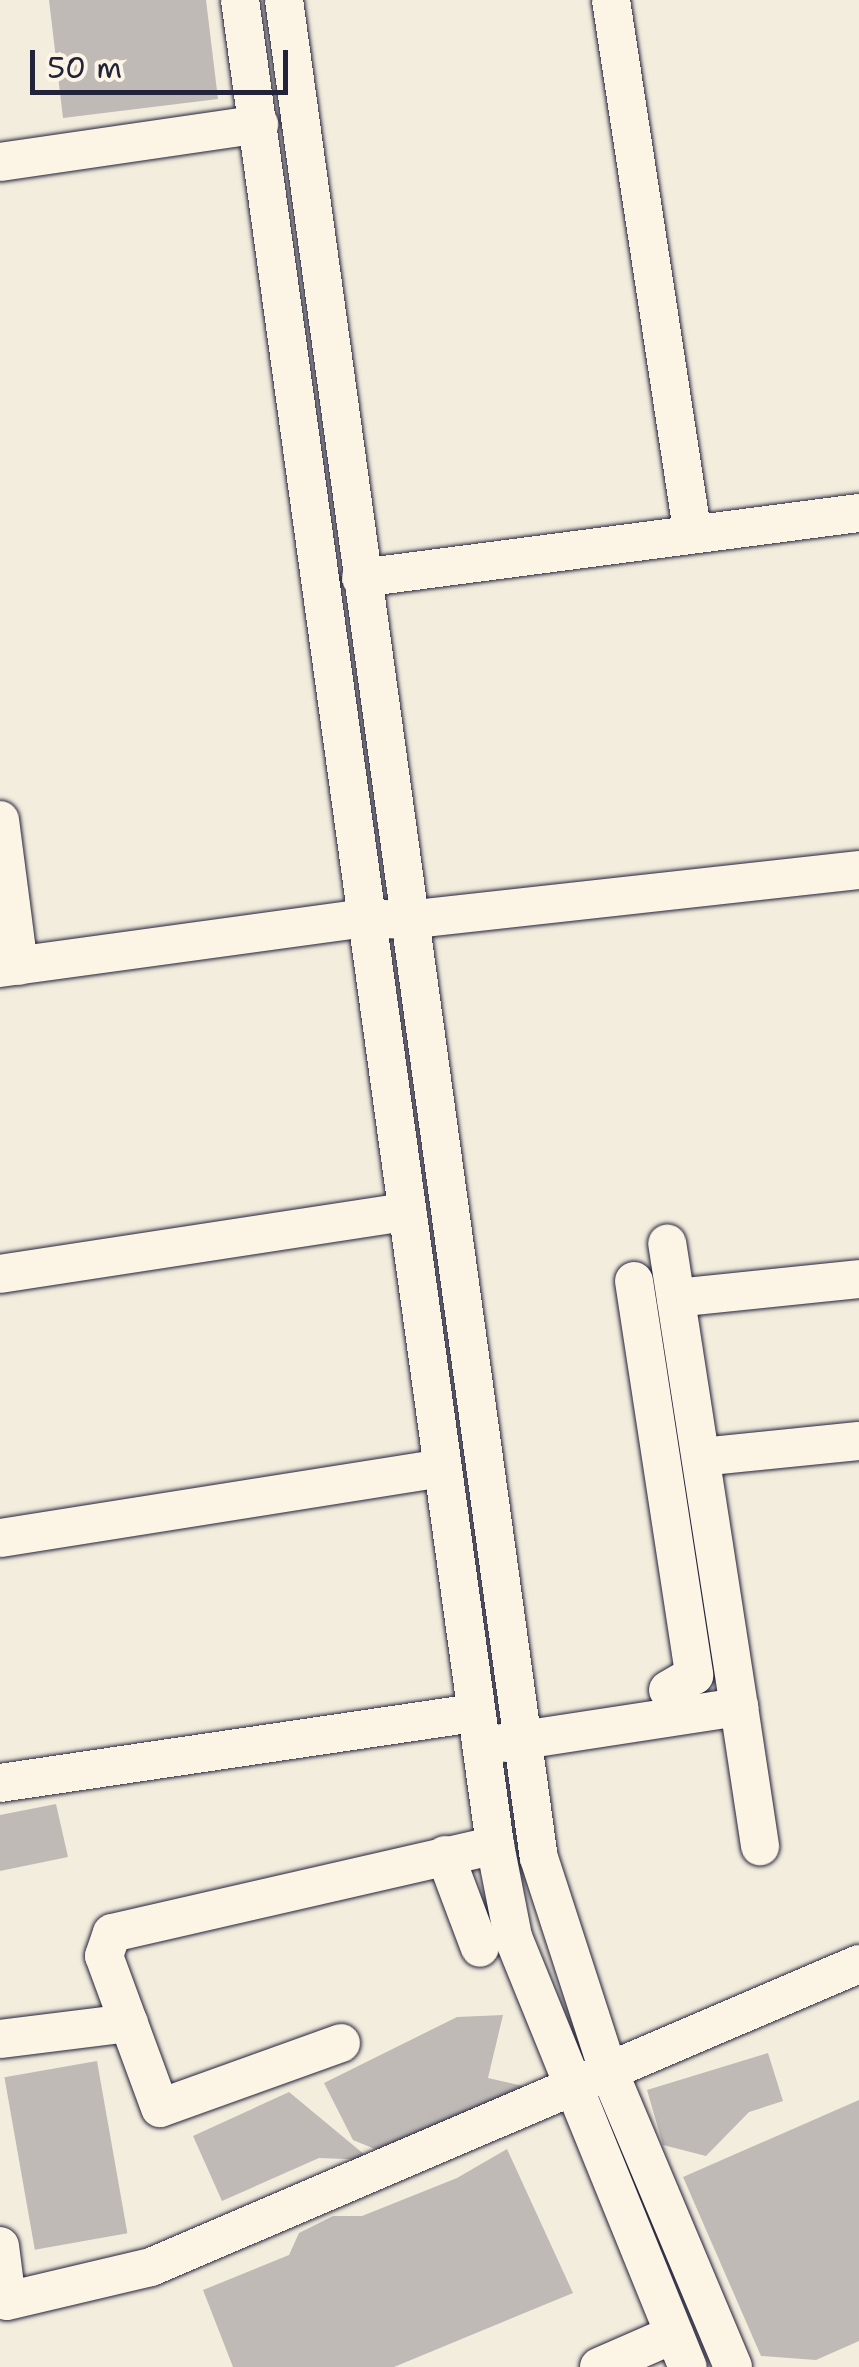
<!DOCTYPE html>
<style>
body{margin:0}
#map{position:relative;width:859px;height:2367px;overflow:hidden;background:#f3edde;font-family:"Shantell Sans",sans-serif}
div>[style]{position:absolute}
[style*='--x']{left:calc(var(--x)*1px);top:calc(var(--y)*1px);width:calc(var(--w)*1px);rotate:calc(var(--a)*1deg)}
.building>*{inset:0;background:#bfbab6;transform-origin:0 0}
.roads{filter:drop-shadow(0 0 2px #22223b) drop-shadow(0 0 2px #22223b)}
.minor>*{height:38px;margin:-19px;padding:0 19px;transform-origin:19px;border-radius:19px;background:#fcf5e5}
span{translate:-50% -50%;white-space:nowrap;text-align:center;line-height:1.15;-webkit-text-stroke:10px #fcf5e5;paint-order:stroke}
.scale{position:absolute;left:30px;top:50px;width:258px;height:45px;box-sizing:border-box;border:5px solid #22223b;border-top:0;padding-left:12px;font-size:30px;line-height:35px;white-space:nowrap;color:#22223b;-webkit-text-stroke:8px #fcf5e5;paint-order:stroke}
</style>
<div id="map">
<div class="building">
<div style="clip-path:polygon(49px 0,206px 0,218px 99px,63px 118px)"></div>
<div style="clip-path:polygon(56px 1804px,68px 1857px,0 1871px,0 1815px)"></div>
<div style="clip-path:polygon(503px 2015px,488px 2078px,527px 2087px,387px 2154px,353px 2140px,324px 2083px,457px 2017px)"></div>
<div style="clip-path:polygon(768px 2053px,783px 2101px,749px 2112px,706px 2156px,663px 2145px,647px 2090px)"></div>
<div style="left:97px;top:2061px;width:175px;height:94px;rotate:80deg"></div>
<div style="clip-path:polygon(289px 2092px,371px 2160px,319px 2158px,222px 2201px,193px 2136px)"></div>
<div style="clip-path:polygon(859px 2100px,859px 2341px,816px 2360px,761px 2356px,683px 2177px)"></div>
<div style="clip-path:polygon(507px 2149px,573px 2293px,394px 2367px,233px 2367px,203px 2290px,289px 2255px,299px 2233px,333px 2216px,362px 2216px,457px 2178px)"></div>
</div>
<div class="roads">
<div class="minor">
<div style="--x:240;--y:0;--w:1863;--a:82.13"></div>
<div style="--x:495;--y:1845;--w:94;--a:78.9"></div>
<div style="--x:513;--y:1937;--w:464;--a:67.9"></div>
<div style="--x:284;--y:0;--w:1875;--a:82.19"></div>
<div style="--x:539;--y:1858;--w:220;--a:72"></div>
<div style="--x:607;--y:2067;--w:325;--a:67.2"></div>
<div style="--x:611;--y:0;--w:536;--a:81.31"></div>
<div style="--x:0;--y:162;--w:262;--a:-8.3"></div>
<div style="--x:361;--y:578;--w:502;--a:-7.44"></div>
<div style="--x:0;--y:820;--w:147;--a:82.6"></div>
<div style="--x:0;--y:968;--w:366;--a:-7.8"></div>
<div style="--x:363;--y:918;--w:43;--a:2.7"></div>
<div style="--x:406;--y:920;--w:456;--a:-6.3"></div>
<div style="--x:0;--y:1274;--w:412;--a:-8.7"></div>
<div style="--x:634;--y:1281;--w:399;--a:81.3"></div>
<div style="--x:694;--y:1675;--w:30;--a:150"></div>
<div style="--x:676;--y:1298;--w:184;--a:-5.9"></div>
<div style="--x:701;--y:1457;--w:159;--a:-5.8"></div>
<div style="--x:0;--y:1538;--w:448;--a:-9"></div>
<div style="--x:739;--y:1707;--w:141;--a:81.4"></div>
<div style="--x:503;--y:1743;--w:239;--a:-8.7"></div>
<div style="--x:739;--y:1707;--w:469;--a:-98.8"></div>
<div style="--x:0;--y:1783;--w:481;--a:-8.4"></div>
<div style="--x:445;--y:1855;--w:99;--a:69.4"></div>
<div style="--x:0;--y:2039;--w:130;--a:-7.1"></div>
<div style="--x:341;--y:2043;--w:192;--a:160.2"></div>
<div style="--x:160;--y:2108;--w:162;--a:-110.2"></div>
<div style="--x:104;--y:1956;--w:24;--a:-71"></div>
<div style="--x:112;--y:1933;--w:393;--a:-12.9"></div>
<div style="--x:0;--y:2246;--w:55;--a:82.7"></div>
<div style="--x:7;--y:2301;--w:148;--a:-13.3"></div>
<div style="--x:151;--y:2267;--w:770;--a:-23.17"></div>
<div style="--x:599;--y:2367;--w:82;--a:-23.7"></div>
</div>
</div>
<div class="scale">50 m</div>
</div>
